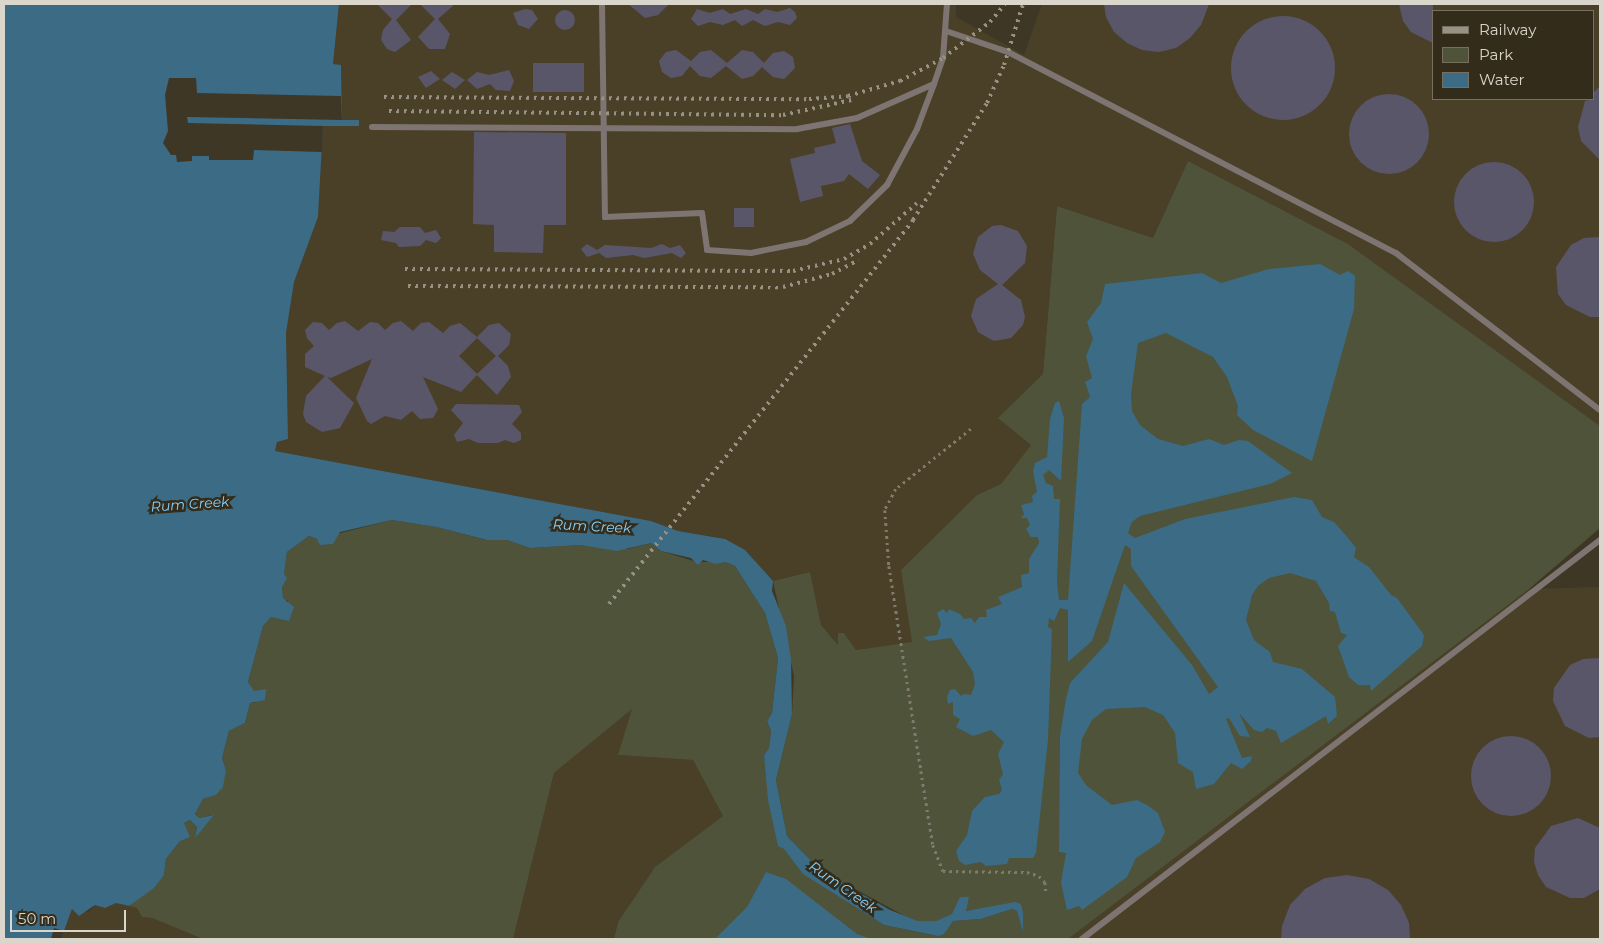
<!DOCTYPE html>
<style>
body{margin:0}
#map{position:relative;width:1604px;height:943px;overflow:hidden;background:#3e3725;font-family:Montserrat,sans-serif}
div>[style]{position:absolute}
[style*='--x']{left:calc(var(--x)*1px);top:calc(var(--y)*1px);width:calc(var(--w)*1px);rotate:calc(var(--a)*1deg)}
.built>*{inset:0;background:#4a4028}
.green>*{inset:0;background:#4e5339}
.water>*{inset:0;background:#3c6b85}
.pier>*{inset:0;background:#3e3725}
.building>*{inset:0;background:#5a5669;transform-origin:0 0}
.round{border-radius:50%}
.path>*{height:2.5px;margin-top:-1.25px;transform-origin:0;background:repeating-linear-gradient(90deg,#807b6c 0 2.5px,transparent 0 6.5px)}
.service>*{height:6px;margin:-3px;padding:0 3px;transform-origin:3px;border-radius:3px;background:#7e7472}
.rail>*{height:4px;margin-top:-2px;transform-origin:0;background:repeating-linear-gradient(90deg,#979284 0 2.5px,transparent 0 7.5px)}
span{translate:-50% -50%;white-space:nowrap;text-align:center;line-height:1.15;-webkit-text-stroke:5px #342c1b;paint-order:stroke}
.water-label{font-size:14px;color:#86d1fc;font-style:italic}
.frame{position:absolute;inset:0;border:5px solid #dad6cb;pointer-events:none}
.legend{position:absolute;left:1432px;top:10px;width:162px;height:90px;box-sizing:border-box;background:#342c1b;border:1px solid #767061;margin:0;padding:6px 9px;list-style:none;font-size:15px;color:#dad6cb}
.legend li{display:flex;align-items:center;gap:10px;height:25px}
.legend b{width:25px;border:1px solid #767061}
.scale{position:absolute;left:10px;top:910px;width:116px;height:22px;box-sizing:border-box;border:2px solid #dad6cb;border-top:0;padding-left:6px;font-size:15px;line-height:18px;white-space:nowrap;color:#dad6cb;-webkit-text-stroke:4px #342c1b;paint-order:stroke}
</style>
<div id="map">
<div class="built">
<div style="clip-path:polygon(evenodd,339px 4px,956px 4px,956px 17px,1024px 55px,1042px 4px,1600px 4px,1600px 426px,1348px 244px,1188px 161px,1153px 238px,1057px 206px,1043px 374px,999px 418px,1031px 445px,1001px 484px,977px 495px,901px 570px,913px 642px,856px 650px,844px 633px,838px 633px,839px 646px,821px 625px,810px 572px,773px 581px,745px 550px,715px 537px,678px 531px,651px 521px,275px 451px,277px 442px,288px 439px,286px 333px,294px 282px,318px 217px,323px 126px,359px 126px,359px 120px,342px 120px,341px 65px,333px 64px,339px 4px,1433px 11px,1593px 11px,1593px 99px,1433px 99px,1433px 11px)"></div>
<div style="clip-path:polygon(1600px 587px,1600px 939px,1068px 939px,1529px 589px)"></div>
<div style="clip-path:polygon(633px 708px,618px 755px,693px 760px,723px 816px,655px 867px,618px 922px,614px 939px,513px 939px,554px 773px)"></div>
<div style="clip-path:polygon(116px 903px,137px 908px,142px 917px,152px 918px,203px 939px,61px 939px,72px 909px,89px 912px,95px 905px,105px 908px)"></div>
</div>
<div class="green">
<div style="clip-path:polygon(1188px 161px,1348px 244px,1600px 426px,1600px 528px,1529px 589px,1068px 939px,614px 939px,618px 922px,655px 867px,723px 816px,693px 760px,618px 755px,632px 709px,554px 773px,513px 939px,203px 939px,152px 918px,142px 917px,137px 908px,129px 906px,164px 875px,166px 859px,180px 841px,184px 823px,190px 820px,197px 827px,195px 837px,213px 815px,199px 818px,195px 814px,203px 799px,216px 795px,226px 770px,222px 758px,229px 731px,245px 723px,250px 703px,257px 702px,248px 682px,263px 626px,271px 617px,289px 620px,288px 601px,283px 599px,282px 587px,287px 552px,309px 536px,317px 539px,392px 520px,436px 527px,486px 540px,507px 540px,530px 548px,581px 545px,628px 549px,651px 543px,661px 551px,697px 562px,725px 562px,735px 566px,765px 613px,778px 658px,772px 713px,767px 721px,771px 731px,769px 748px,764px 755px,774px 827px,784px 849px,823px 886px,884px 925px,938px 936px,953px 921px,981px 919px,1012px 909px,1017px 911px,1023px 931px,1021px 904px,965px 911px,936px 921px,918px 921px,905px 916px,820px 870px,787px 836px,776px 780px,792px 714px,794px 676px,773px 581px,810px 572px,821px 625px,838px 645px,838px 633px,844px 633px,856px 650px,912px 642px,901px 570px,977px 495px,1001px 484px,1031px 445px,998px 418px,1043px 374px,1057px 206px,1153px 238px)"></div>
</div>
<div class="water">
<div style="clip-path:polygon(4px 4px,339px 4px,333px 64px,341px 65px,342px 120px,359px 120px,359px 126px,323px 126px,318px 217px,294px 282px,286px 333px,288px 439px,277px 442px,275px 451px,651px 521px,678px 531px,725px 539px,745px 550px,773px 581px,772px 591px,786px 626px,791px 660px,792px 714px,776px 780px,787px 836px,820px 870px,890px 910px,918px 921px,936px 921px,952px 914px,960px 897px,969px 897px,966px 911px,1015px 902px,1021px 904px,1023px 913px,1023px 932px,1017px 911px,1012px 909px,981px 919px,953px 921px,944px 934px,938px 936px,884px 925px,803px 874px,784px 849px,778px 846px,768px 800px,764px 755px,769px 748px,771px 731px,767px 721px,772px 713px,778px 658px,765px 613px,735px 566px,725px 562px,716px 564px,703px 560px,698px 565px,691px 558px,661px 551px,651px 543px,617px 551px,581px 545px,530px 548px,507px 540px,487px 540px,436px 527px,392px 520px,340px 532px,333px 544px,320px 545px,317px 539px,309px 536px,287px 552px,284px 574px,287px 578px,282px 587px,283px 598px,294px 607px,289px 621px,271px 617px,263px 626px,248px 682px,254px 691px,266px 689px,265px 700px,250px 703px,245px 723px,229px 731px,222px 758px,226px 770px,223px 787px,216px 795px,203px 799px,195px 814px,199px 818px,214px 815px,195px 838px,197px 827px,190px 820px,184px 823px,190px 837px,180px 841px,166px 859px,164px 875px,154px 888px,129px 906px,116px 903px,105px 908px,95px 905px,79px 916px,72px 909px,61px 939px,4px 939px)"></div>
<div style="clip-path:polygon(1320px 264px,1340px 275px,1348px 271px,1355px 276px,1354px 309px,1312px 461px,1253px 430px,1237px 415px,1238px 406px,1227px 377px,1213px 357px,1166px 333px,1138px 343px,1131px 394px,1132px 411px,1140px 425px,1158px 439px,1183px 446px,1209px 439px,1224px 445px,1239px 440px,1248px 441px,1292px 473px,1270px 484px,1140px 516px,1132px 522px,1128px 533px,1135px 538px,1185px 519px,1294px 497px,1312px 500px,1322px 517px,1334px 522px,1349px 539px,1356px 548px,1354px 557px,1369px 567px,1391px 595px,1397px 598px,1424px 635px,1422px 646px,1371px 691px,1370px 685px,1358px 685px,1349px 677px,1338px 646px,1347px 635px,1341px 633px,1335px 612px,1330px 611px,1329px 603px,1316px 581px,1290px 573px,1269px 578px,1258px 586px,1252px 595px,1246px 620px,1254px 640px,1270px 652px,1273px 662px,1302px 669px,1335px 697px,1337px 716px,1328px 724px,1326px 716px,1281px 743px,1276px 731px,1267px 728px,1262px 732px,1254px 730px,1239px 713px,1250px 737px,1240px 736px,1229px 718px,1226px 719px,1242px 758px,1252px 756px,1251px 761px,1242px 769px,1231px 763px,1214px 784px,1196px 789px,1193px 772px,1178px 763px,1175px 733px,1163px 715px,1145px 707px,1106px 709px,1092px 720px,1082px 739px,1078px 773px,1086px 785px,1112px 805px,1137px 800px,1147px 805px,1158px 813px,1165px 832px,1160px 842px,1136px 858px,1127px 877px,1082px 910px,1079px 906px,1067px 910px,1061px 883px,1066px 853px,1059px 852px,1060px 736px,1066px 699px,1070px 683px,1108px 642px,1124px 583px,1192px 665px,1209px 694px,1218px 687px,1131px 566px,1131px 549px,1125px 545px,1092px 641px,1068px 662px,1068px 610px,1060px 608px,1054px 621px,1049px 618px,1048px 627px,1052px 629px,1048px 740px,1036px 853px,1033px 858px,1009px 858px,1007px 864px,986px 866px,981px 862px,965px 865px,959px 861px,956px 851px,967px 835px,972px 811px,985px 797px,999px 794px,1002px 790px,999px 780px,1003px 774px,998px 754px,1004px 742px,991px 730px,973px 736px,956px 727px,960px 719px,953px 715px,953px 702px,948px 704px,947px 697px,950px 690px,955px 689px,961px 696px,964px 694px,971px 695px,975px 684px,973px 672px,951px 638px,929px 641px,923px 637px,937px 635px,941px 624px,937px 613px,943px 609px,947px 613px,949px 609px,960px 614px,964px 619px,971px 618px,975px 623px,979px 617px,987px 617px,986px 610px,1002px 604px,998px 597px,1022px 587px,1021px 575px,1029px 573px,1029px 559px,1039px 543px,1038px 537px,1031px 537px,1026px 529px,1030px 525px,1027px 518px,1021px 518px,1024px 514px,1021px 505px,1033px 502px,1032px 496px,1037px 492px,1033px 471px,1035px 463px,1047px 457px,1050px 419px,1055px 403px,1059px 401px,1064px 418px,1061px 481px,1049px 470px,1043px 475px,1046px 483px,1053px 486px,1054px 499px,1060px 499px,1057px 581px,1059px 600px,1068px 600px,1082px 404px,1090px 397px,1085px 382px,1092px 378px,1086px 356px,1093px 339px,1087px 322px,1101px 303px,1105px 284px,1202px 273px,1221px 283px,1269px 269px)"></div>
<div style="clip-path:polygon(766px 872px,786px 879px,857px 934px,872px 939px,715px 939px,747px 907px)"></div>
</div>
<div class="pier">
<div style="clip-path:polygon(169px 78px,196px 78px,197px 93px,341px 96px,342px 120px,187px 117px,188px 123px,323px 126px,322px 152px,254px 150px,253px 160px,209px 160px,209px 156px,192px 156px,192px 161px,177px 162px,176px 155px,171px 155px,163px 143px,168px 131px,165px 95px)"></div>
<div style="clip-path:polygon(54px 928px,64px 931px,61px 939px,51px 939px)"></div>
</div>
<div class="building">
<div style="clip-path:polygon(377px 4px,412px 4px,396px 20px,411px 40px,395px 52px,387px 49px,381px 40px,383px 30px,392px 19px)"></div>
<div style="clip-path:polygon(420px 4px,455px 4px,438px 19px,450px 34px,445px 49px,429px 49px,418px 37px,435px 19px)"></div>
<div style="clip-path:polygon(628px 4px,669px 4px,658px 15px,645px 18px)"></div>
<div style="clip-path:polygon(1104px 4px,1209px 4px,1201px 25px,1190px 38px,1176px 48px,1159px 52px,1142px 50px,1127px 43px,1114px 32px,1106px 17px)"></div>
<div style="clip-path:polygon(1399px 4px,1433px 4px,1433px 43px,1411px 32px,1403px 21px)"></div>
<div style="clip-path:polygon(790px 8px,795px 12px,797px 18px,790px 25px,778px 22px,765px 26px,753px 20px,742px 26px,735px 20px,723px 25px,710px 22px,698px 26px,691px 19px,697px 9px,710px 13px,723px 9px,730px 14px,746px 9px,758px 14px,765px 9px,777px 12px)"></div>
<div style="clip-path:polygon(525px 9px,532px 10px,538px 19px,529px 29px,518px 25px,513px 13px)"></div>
<div class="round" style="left:555px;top:10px;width:20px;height:20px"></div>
<div class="round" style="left:1231px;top:16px;width:104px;height:104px"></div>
<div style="clip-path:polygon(676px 50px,691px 61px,700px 52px,711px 50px,727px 63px,742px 50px,753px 52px,764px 63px,773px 53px,784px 51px,793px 57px,795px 68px,784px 79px,773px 77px,762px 67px,753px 76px,742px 79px,726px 66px,711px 78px,700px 76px,690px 66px,682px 76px,671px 78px,662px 72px,659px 61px,666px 52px)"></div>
<div style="left:533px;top:63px;width:51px;height:29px"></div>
<div style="clip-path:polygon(509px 70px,514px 81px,510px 91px,496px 90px,490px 84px,477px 89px,467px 80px,477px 72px,489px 75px)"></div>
<div style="clip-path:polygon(431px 71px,440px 79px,426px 88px,418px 77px)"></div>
<div style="clip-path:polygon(452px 72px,465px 80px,455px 89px,442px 80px)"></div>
<div style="clip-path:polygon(1600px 86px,1600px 160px,1581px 141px,1578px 127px,1585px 101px,1593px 99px,1593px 93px)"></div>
<div class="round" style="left:1349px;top:94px;width:80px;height:80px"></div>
<div style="clip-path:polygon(850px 124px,862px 161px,880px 175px,868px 189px,849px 174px,844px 181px,821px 186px,823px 196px,800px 202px,790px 159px,815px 153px,814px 148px,836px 143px,832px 128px)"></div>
<div style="clip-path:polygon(474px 132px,566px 133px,566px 225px,544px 225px,543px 253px,494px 252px,494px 225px,473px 224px)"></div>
<div class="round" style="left:1454px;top:162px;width:80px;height:80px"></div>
<div style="left:734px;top:208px;width:20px;height:19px"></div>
<div style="clip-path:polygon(1001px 225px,1018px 231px,1027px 246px,1025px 263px,1002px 285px,1021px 300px,1025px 317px,1023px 325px,1011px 338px,994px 341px,978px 332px,971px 316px,976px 299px,998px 284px,980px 270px,973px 254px,978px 237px,992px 226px)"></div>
<div style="clip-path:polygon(400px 227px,420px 227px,425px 233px,436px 230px,441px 238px,436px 243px,426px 240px,420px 246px,399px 247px,396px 243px,381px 240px,383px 231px,394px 232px)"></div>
<div style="clip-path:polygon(1600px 237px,1600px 317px,1590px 317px,1566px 305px,1558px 294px,1556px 267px,1571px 245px,1584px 238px)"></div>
<div style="clip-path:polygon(587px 244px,597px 250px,605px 245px,651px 248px,662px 244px,670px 248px,680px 245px,686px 253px,681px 258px,672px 253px,644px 258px,633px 255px,606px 258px,599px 253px,587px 257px,581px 249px)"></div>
<div style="clip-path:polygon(evenodd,345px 321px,358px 331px,370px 322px,378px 323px,385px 330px,393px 323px,401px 321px,413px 331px,421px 323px,429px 322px,443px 333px,450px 326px,460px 323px,477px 337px,489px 325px,499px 323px,511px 334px,509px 345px,498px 356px,508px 366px,511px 377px,497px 395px,477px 375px,461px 392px,423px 377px,438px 409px,433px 418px,420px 419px,412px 411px,401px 420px,385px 416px,371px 424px,367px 421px,356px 398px,372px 359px,331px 378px,327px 377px,354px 403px,340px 428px,322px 432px,306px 422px,303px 414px,306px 396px,325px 376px,305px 367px,305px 354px,314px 346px,307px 338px,305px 330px,313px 322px,322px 323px,329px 330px,337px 323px,345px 321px,477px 338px,496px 356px,477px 374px,459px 356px,477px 338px)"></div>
<div style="clip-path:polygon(456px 404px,519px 405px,522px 412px,512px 424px,521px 433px,521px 440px,514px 443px,505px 440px,498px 443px,478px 443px,469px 439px,457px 442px,454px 435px,463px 423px,451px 410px)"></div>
<div style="clip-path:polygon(1600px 658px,1600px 737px,1589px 738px,1565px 726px,1553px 701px,1554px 688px,1570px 665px,1583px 659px)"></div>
<div class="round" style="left:1471px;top:736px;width:80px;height:80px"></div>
<div style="clip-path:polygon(1578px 818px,1600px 828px,1600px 889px,1584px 898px,1570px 898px,1546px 887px,1538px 875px,1534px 862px,1535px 848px,1551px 826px)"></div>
<div style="clip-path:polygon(1347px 875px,1369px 879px,1388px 890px,1401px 905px,1409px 923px,1410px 939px,1281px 939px,1282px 926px,1290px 905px,1305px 889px,1325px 878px)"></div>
</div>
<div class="path">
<div style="--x:971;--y:429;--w:96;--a:141.3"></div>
<div style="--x:896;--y:489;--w:24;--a:118"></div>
<div style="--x:885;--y:510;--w:56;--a:85.9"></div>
<div style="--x:889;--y:566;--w:207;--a:81.1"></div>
<div style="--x:921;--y:771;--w:75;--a:80.8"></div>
<div style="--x:933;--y:845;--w:28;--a:69"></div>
<div style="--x:943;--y:871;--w:84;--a:0.7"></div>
<div style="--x:1027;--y:872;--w:13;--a:18"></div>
<div style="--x:1039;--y:876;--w:8;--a:45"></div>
<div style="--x:1045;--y:882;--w:9;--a:84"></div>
</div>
<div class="service">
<div style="--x:602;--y:4;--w:213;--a:89.2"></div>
<div style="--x:605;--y:217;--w:97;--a:-2.4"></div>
<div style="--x:702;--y:213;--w:37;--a:82"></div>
<div style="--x:707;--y:250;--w:44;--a:3.9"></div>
<div style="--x:751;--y:253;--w:56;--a:-11.3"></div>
<div style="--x:806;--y:242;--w:49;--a:-25.5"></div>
<div style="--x:850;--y:221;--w:52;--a:-44.2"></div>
<div style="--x:887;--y:185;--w:64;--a:-61.8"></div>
<div style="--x:917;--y:129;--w:48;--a:-69.3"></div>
<div style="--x:946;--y:31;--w:65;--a:18.7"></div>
<div style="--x:1008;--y:52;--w:437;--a:27.4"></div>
<div style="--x:1396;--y:253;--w:257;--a:37.6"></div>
<div style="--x:372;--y:127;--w:425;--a:0.3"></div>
<div style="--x:797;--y:129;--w:61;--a:-10.4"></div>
<div style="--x:857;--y:118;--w:84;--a:-23.8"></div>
<div style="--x:934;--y:84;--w:28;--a:-71"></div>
<div style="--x:943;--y:58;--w:54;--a:-85.8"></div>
<div style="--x:1082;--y:939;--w:654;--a:-37.61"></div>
</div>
<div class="rail">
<div style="--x:384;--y:97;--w:425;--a:0.3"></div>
<div style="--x:809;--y:99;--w:39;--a:-4"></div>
<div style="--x:848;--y:96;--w:54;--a:-16.1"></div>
<div style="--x:900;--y:81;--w:49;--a:-28.1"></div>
<div style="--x:943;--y:58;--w:59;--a:-37.5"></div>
<div style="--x:990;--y:22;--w:23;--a:-50"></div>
<div style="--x:389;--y:111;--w:394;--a:0.6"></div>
<div style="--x:783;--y:115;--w:70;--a:-12.4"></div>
<div style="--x:405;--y:269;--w:388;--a:0.3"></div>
<div style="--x:793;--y:271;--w:52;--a:-13.2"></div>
<div style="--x:844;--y:259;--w:30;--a:-30"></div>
<div style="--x:870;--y:244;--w:62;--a:-41.1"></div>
<div style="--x:408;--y:286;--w:375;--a:0.2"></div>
<div style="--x:783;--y:287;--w:51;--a:-14.9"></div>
<div style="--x:832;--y:274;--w:30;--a:-28"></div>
<div style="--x:609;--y:604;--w:490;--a:-51.6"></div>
<div style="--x:913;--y:220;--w:138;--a:-57.7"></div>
<div style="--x:987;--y:103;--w:42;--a:-65.9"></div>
<div style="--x:1004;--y:65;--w:64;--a:-72.7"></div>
</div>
<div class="water-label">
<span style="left:190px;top:504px;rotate:-4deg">Rum Creek</span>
<span style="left:592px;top:526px;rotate:3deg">Rum Creek</span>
<span style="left:843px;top:887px;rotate:35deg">Rum Creek</span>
</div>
<div class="frame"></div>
<ul class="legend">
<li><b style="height:6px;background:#979284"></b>Railway</li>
<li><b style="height:14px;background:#4e5339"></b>Park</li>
<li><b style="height:14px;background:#3c6b85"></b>Water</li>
</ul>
<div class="scale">50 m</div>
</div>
